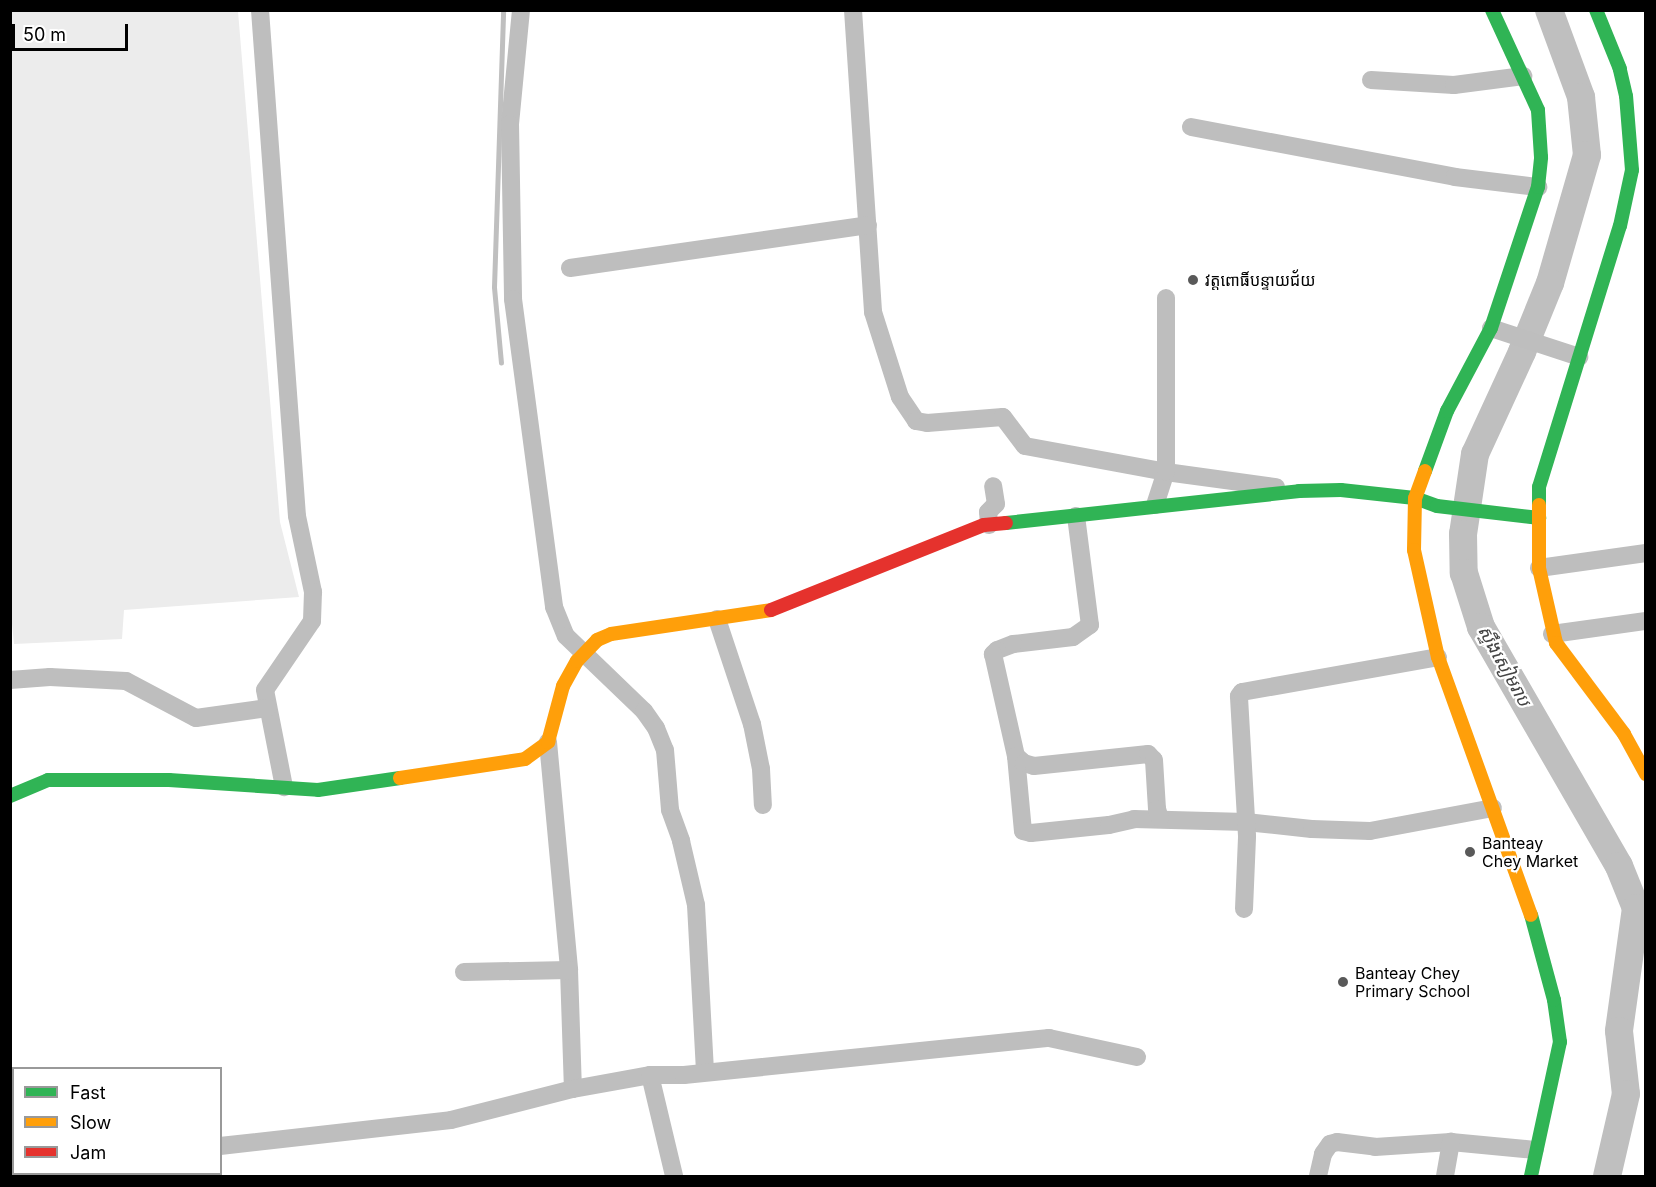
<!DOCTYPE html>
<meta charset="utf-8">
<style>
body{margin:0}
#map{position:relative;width:1656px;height:1187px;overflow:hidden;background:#fff;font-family:Inter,"Noto Sans Khmer",sans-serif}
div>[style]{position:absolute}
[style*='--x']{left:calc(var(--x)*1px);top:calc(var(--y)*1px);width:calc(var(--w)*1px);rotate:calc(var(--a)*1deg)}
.green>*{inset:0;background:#ececec}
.stream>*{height:4.5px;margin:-2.25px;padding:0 2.25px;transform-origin:2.25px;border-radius:2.25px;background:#bfbfbf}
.river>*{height:28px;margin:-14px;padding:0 14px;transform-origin:14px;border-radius:14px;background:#bfbfbf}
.street>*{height:18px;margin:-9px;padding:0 9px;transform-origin:9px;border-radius:9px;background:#bebebe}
.fast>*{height:14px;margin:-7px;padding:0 7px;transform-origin:7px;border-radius:7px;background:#30b455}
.slow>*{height:14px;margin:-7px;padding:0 7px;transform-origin:7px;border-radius:7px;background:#ff9f0a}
.jam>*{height:14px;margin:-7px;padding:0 7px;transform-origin:7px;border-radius:7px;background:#e5322d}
.dots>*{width:16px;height:16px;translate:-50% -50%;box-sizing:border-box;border:3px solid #fff;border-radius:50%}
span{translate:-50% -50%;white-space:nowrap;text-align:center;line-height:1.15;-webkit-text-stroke:4.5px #fff;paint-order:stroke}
.poi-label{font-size:16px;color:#000}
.left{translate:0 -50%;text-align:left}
.water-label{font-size:18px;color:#444;font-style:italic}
.frame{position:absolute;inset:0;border:12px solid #000;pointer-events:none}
.legend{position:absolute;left:12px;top:1067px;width:210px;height:108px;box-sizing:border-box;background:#fff;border:2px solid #999;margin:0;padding:8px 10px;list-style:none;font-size:18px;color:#000}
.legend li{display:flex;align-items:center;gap:12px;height:30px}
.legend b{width:30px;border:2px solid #999}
.scale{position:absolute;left:12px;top:24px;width:116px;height:27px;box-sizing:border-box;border:3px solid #000;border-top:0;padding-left:8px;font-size:18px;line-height:21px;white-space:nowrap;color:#000;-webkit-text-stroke:4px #fff;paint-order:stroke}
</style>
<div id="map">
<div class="green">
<div style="clip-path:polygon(10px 11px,238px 11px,280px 522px,299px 597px,124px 610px,122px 639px,14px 644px,10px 603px)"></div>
</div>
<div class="stream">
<div style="--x:501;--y:363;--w:76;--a:-95.3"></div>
<div style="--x:494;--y:287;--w:277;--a:-88.1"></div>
</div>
<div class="river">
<div style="--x:1549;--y:10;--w:93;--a:69.8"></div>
<div style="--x:1581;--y:97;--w:58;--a:84.1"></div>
<div style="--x:1587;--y:155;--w:133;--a:106.1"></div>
<div style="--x:1550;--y:283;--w:74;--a:112.1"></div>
<div style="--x:1522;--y:352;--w:112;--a:114.7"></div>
<div style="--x:1475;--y:454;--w:81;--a:98.5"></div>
<div style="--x:1463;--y:534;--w:39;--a:89"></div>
<div style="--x:1464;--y:573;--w:57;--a:72.5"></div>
<div style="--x:1481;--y:627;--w:276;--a:60"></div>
<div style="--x:1619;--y:866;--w:45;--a:68"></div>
<div style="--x:1636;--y:908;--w:124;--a:97.9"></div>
<div style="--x:1619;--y:1031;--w:63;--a:83.7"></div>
<div style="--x:1626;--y:1094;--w:84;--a:103"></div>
</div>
<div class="street">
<div style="--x:260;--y:10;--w:507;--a:85.82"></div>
<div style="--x:297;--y:516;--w:78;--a:78.1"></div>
<div style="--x:313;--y:592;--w:29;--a:92"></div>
<div style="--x:312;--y:621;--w:83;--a:124.3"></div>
<div style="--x:265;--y:690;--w:99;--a:78.9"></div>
<div style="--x:521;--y:10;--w:115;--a:95.5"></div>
<div style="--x:510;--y:124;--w:175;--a:89"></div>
<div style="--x:513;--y:299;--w:311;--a:82.4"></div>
<div style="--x:554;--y:607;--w:31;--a:68"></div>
<div style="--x:566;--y:636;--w:108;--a:43.9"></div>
<div style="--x:644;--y:711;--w:21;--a:55"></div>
<div style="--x:656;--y:728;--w:24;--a:68"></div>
<div style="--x:665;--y:750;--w:60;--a:85.2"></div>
<div style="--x:670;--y:810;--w:33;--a:70"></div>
<div style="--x:681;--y:841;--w:66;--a:76.8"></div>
<div style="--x:696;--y:905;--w:166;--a:86.9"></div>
<div style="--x:853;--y:10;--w:303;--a:86.2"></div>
<div style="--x:873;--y:312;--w:89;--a:72.4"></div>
<div style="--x:900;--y:397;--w:29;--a:56"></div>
<div style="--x:916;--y:421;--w:11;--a:10"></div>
<div style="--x:927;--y:423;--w:76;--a:-4.5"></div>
<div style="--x:1003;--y:417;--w:36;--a:53"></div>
<div style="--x:1025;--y:446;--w:143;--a:10.4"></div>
<div style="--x:1166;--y:472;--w:111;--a:7.8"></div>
<div style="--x:1371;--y:80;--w:83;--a:3.4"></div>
<div style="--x:1454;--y:85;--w:70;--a:-7.4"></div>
<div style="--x:1191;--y:127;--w:269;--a:10.7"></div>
<div style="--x:1455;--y:177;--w:84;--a:6.9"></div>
<div style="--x:570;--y:268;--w:301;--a:-8.2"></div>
<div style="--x:1491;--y:328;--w:93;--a:18.2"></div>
<div style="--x:1155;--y:505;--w:35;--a:-72"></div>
<div style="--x:1166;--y:472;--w:174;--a:-90"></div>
<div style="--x:1076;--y:516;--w:110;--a:82.7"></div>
<div style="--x:1090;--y:625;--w:21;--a:145"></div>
<div style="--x:1073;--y:637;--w:60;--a:173.3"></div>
<div style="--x:1013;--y:644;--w:17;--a:159"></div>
<div style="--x:997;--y:650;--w:6;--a:135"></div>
<div style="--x:993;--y:654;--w:105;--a:77.3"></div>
<div style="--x:1016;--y:756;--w:75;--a:84.7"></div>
<div style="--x:1023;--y:831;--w:8;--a:14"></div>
<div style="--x:1031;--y:833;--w:78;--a:-5.9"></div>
<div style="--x:1109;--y:825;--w:26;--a:-13"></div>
<div style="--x:1134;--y:819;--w:112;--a:1.5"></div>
<div style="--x:1246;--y:822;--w:66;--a:6.1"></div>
<div style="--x:1312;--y:829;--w:58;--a:2"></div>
<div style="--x:1370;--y:831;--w:125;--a:-10.6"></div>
<div style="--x:989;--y:525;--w:13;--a:-94"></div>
<div style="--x:988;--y:512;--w:11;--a:-45"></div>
<div style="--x:996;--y:504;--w:18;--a:-99"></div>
<div style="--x:1539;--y:568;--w:108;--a:-8"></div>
<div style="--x:717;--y:619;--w:111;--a:71.6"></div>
<div style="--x:752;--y:724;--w:46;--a:78.7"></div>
<div style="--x:761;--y:769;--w:36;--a:87"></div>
<div style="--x:1552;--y:634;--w:95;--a:-7.9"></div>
<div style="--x:10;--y:680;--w:40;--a:-4.3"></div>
<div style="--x:50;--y:677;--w:76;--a:3"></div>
<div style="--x:126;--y:681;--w:79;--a:27.9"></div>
<div style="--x:196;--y:718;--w:72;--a:-8"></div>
<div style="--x:548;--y:742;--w:229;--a:84.7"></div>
<div style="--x:569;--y:970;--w:119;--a:88.1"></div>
<div style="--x:1016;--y:756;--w:11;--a:41"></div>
<div style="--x:1024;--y:763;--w:10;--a:17"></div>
<div style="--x:1034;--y:766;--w:115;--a:-6"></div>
<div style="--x:1148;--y:754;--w:8;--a:45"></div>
<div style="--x:1154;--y:760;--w:49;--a:86.5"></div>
<div style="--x:1157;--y:809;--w:10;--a:73"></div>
<div style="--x:1244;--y:909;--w:73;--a:-87.6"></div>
<div style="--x:1247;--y:836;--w:140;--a:-93.3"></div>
<div style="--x:1239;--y:696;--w:5;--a:-53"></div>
<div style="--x:1242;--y:692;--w:199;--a:-10.1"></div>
<div style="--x:464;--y:972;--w:105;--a:-1.1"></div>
<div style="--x:650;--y:1075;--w:104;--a:76.6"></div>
<div style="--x:220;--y:1146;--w:232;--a:-6.4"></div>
<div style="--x:451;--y:1120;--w:126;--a:-14.3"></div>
<div style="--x:573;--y:1089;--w:78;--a:-10.3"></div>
<div style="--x:650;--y:1075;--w:34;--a:0"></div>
<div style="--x:684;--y:1075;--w:367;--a:-5.8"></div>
<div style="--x:1049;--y:1038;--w:90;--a:12.2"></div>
<div style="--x:10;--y:1164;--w:4;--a:0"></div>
<div style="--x:1318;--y:1176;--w:23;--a:-77"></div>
<div style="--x:1323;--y:1154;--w:12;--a:-55"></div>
<div style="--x:1330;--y:1144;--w:7;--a:-16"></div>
<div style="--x:1337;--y:1142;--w:38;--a:7"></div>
<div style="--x:1375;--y:1147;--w:76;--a:-3.8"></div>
<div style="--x:1451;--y:1142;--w:84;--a:5.4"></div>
<div style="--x:1445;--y:1176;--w:35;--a:-80"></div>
</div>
<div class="fast">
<div style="--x:1425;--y:471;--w:64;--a:-69.9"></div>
<div style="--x:1447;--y:411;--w:94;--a:-62.1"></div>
<div style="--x:1491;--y:328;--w:149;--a:-71.6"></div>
<div style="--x:1538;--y:187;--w:30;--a:-84"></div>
<div style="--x:1541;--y:157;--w:47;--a:-93.7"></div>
<div style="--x:1538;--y:110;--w:110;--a:-114.7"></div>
<div style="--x:1539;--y:505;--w:18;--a:-90"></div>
<div style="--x:1539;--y:487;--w:273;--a:-72.8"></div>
<div style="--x:1620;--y:226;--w:57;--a:-77.9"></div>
<div style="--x:1632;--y:170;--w:74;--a:-94.6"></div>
<div style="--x:1626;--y:96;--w:28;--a:-103"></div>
<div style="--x:1620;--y:69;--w:64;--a:-112.1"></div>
<div style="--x:1006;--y:523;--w:295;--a:-6.2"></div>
<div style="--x:1299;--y:491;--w:42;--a:-1.4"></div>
<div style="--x:1341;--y:490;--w:74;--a:6.2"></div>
<div style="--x:1415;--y:498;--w:23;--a:20"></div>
<div style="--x:1437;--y:506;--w:103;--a:6.7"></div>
<div style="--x:10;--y:796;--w:41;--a:-22.8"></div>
<div style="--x:48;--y:780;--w:121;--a:0"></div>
<div style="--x:169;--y:780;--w:149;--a:3.8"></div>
<div style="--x:318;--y:790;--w:83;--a:-8.3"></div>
<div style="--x:1531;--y:1176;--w:137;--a:-77.8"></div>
<div style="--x:1560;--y:1042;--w:42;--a:-98.1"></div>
<div style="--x:1554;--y:1000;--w:88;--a:-105.1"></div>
</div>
<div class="slow">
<div style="--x:1425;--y:471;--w:29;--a:110"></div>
<div style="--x:1415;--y:498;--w:52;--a:91.1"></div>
<div style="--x:1414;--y:550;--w:110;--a:77.4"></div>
<div style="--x:1438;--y:657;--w:274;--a:70.2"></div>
<div style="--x:1539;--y:505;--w:63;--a:90"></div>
<div style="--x:1539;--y:568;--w:77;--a:77.2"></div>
<div style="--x:1556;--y:643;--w:114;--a:53.2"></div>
<div style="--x:1624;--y:734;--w:46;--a:61.2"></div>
<div style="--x:400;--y:778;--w:126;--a:-8.6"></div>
<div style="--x:525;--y:759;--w:29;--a:-36"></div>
<div style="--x:548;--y:742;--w:58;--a:-75"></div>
<div style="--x:563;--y:686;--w:29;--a:-61"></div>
<div style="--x:577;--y:661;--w:29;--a:-46"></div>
<div style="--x:597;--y:640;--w:15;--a:-23"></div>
<div style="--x:611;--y:634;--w:162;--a:-8.5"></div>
</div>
<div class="jam">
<div style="--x:771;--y:610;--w:229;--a:-21.8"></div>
<div style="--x:984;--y:525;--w:22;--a:-5"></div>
</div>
<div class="dots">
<div style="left:1193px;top:280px;background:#595959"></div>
<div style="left:1470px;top:852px;background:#595959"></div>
<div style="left:1343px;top:982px;background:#595959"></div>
</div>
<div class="poi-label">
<span class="left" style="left:1205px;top:280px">វត្តពោធិ៍បន្ទាយជ័យ</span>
<span class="left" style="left:1482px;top:852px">Banteay<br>Chey Market</span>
<span class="left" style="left:1355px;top:982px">Banteay Chey<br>Primary School</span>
</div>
<div class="water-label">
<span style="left:1504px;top:666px;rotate:61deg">ស្ទឹងសៀមរាប</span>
</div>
<div class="frame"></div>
<ul class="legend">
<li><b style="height:8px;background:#30b455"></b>Fast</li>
<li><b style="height:8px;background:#ff9f0a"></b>Slow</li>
<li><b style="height:8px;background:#e5322d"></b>Jam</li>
</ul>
<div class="scale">50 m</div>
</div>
